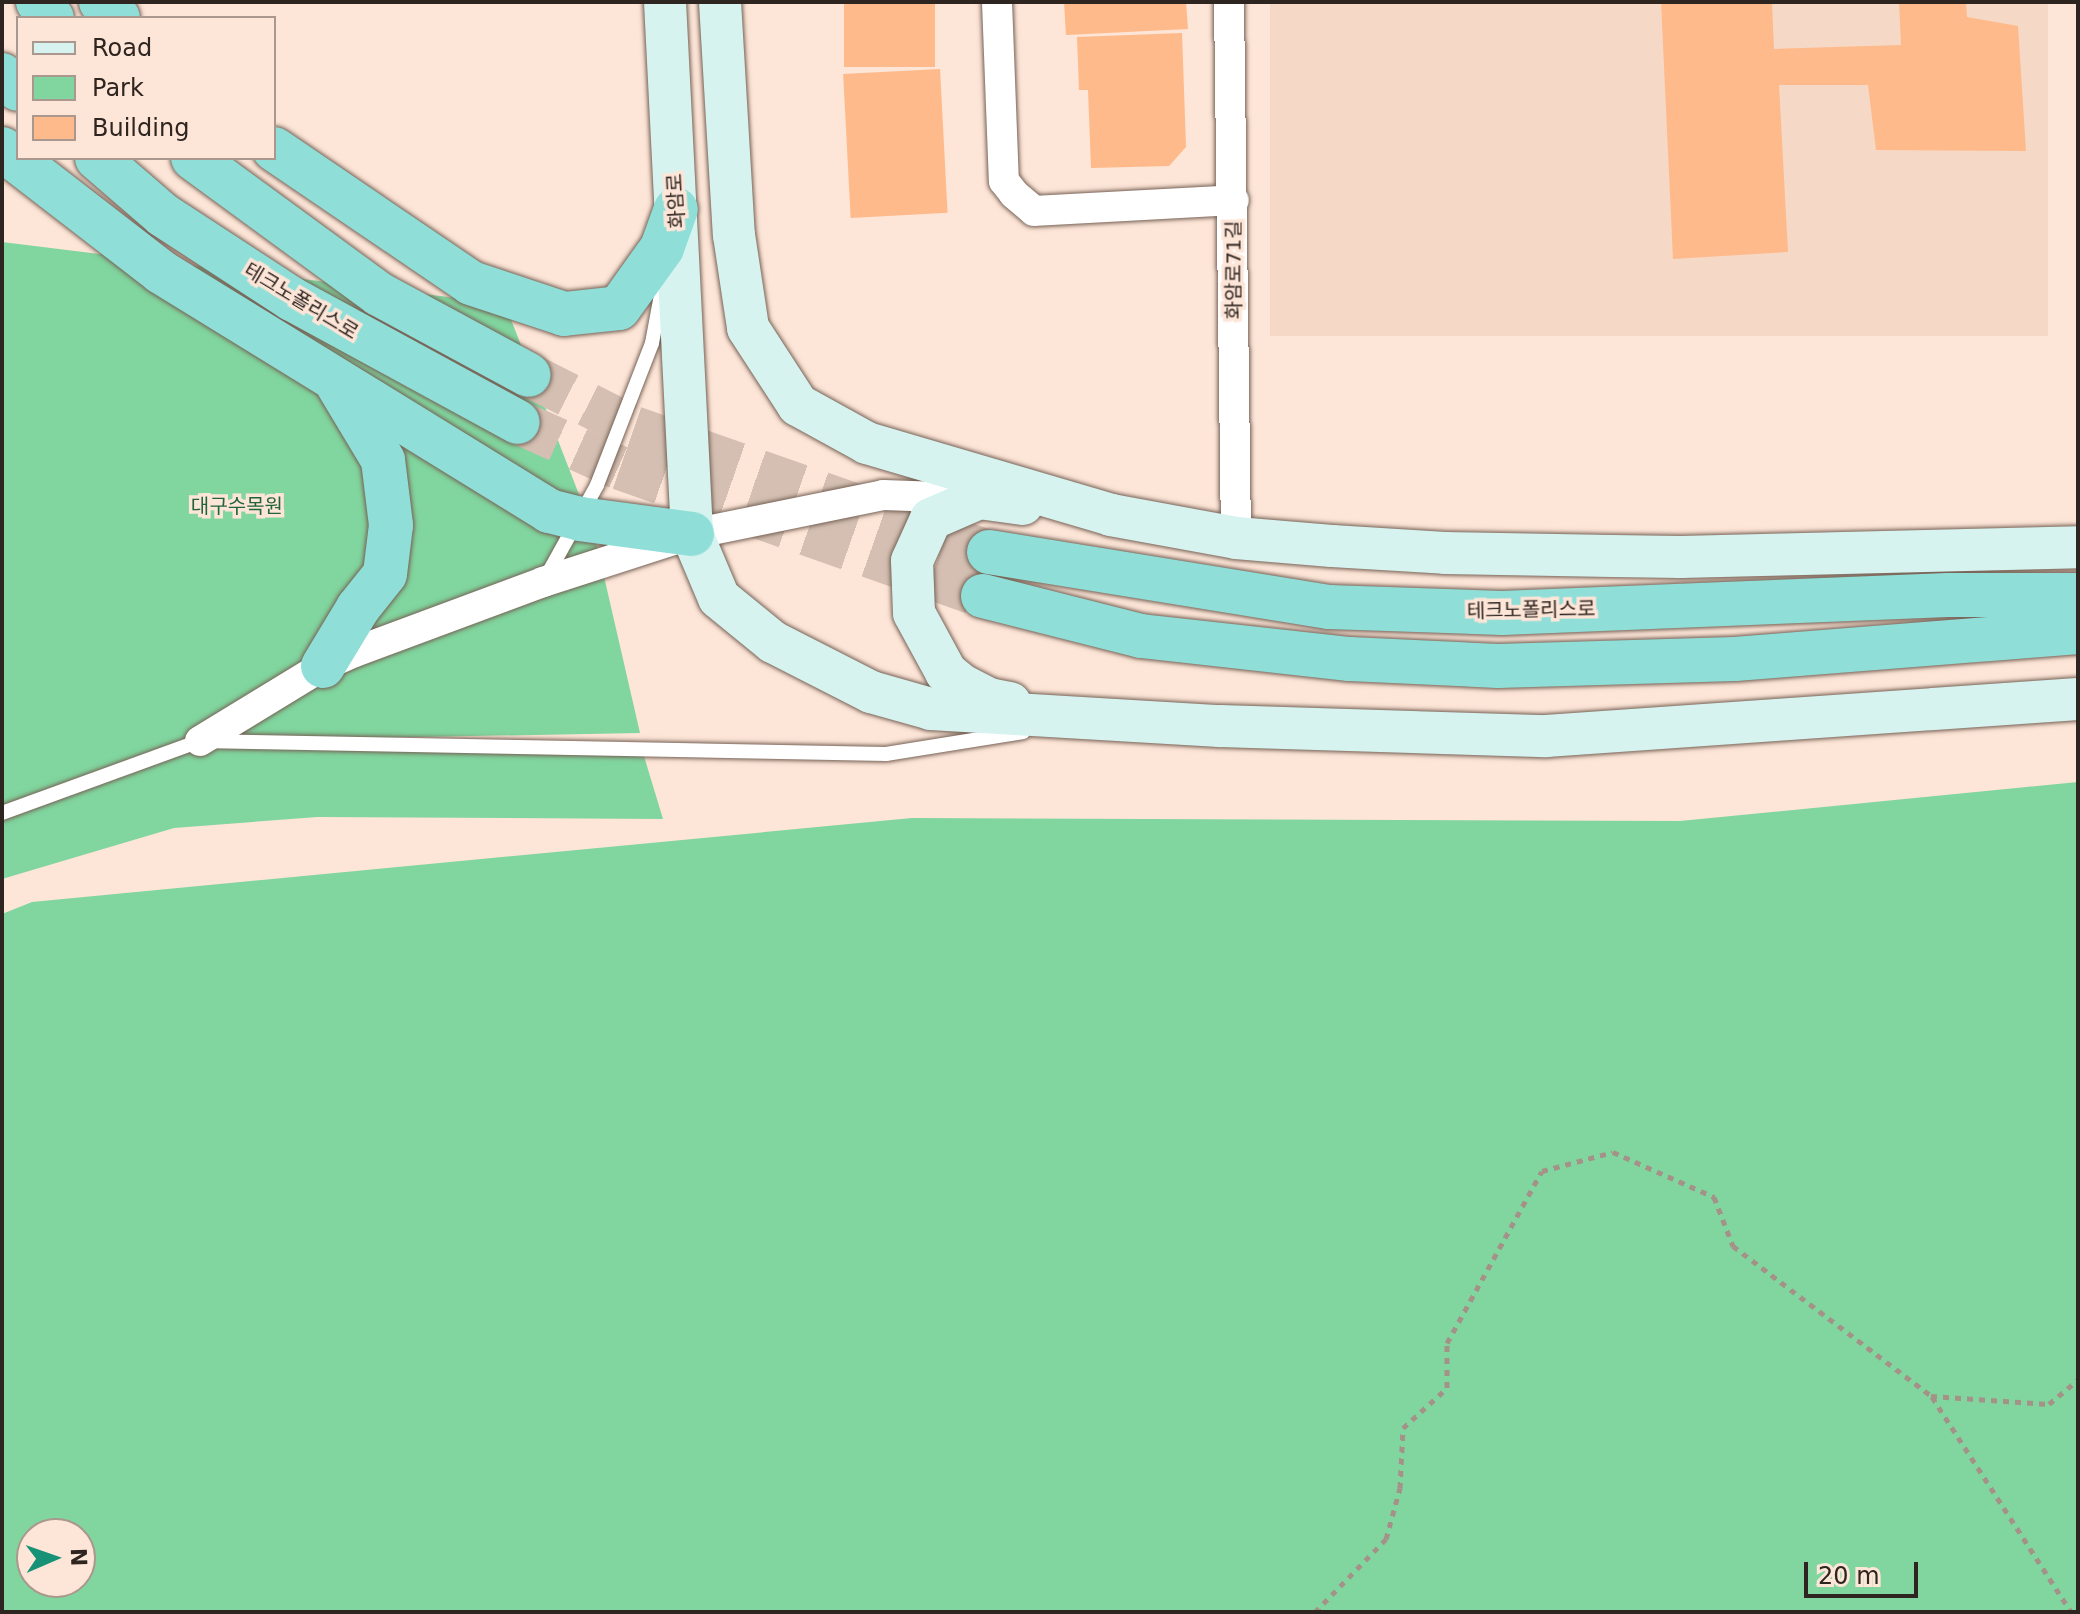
<!DOCTYPE html>
<meta charset="utf-8">
<style>
body{margin:0}
#map{position:relative;width:2080px;height:1614px;overflow:hidden;background:#fde5d7;font-family:"DejaVu Sans","Noto Sans KR",sans-serif}
div>[style]{position:absolute}
[style*='--x']{left:calc(var(--x)*1px);top:calc(var(--y)*1px);width:calc(var(--w)*1px);rotate:calc(var(--a)*1deg)}
.built>*{inset:0;background:#f6d8c6;transform-origin:0 0}
.green>*{inset:0;background:#81d59e}
.building>*{inset:0;background:#feba8a;transform-origin:0 0}
.trunk-tunnel>*{height:44px;margin-top:-22px;transform-origin:0;background:repeating-linear-gradient(90deg,#d4bfb2 0 44px,transparent 0 66px)}
.path>*{height:5px;margin-top:-2.5px;transform-origin:0;background:repeating-linear-gradient(90deg,#a49288 0 6px,transparent 0 12px)}
.roads{filter:drop-shadow(0 0 2px #766256) drop-shadow(0 0 2px #766256)}
.service>*{height:14px;margin:-7px;padding:0 7px;transform-origin:7px;border-radius:7px;background:#fff}
.minor>*{height:30px;margin:-15px;padding:0 15px;transform-origin:15px;border-radius:15px;background:#fff}
.secondary>*{height:42px;margin:-21px;padding:0 21px;transform-origin:21px;border-radius:21px;background:#d6f3f0}
.trunk>*{height:44px;margin:-22px;padding:0 22px;transform-origin:22px;border-radius:22px;background:#90ded8}
span{translate:-50% -50%;white-space:nowrap;text-align:center;line-height:1.15;-webkit-text-stroke:7px #fde5d7;paint-order:stroke}
.street-label{font-size:20px;color:#2e2520}
.park-label{font-size:20px;color:#20643d}
.frame{position:absolute;inset:0;border:4px solid #2e2520;pointer-events:none}
.legend{position:absolute;left:16px;top:16px;width:260px;height:144px;box-sizing:border-box;background:#fde5d7;border:2px solid #aa988e;margin:0;padding:10px 14px;list-style:none;font-size:24px;color:#2e2520}
.legend li{display:flex;align-items:center;gap:16px;height:40px}
.legend b{width:40px;border:2px solid #aa988e}
.north{position:absolute;left:16px;top:1518px;width:80px;height:80px;box-sizing:border-box;background:#fde5d7;border:2px solid #aa988e;border-radius:50%;rotate:88deg;font-size:22px;font-weight:700;line-height:32px;text-align:center;color:#2e2520}
.north::after{content:'';display:block;margin:auto;width:28px;height:36px;background:#179277;clip-path:polygon(50% 0,100% 100%,50% 72%,0 100%)}
.scale{position:absolute;left:1804px;top:1562px;width:114px;height:36px;box-sizing:border-box;border:4px solid #2e2520;border-top:0;padding-left:10px;font-size:24px;line-height:28px;white-space:nowrap;color:#2e2520;-webkit-text-stroke:6px #fde5d7;paint-order:stroke}
</style>
<div id="map">
<div class="built">
<div style="left:1270px;top:2px;width:778px;height:334px"></div>
</div>
<div class="green">
<div style="clip-path:polygon(2px 242px,505px 304px,594px 533px,640px 733px,251px 740px,640px 743px,663px 819px,317px 817px,174px 828px,2px 879px)"></div>
<div style="clip-path:polygon(evenodd,2078px 782px,2078px 1612px,2px 1612px,2px 914px,32px 902px,912px 818px,1680px 821px,2078px 782px,32px 1534px,80px 1534px,80px 1582px,32px 1582px,32px 1534px)"></div>
</div>
<div class="building">
<div style="left:844px;top:2px;width:91px;height:65px"></div>
<div style="clip-path:polygon(1064px 2px,1186px 2px,1188px 29px,1066px 35px)"></div>
<div style="clip-path:polygon(1661px 2px,1772px 2px,1774px 49px,1901px 45px,1899px 2px,1966px 2px,1967px 17px,2018px 26px,2026px 151px,1876px 150px,1868px 85px,1779px 85px,1788px 252px,1673px 259px)"></div>
<div style="clip-path:polygon(1182px 33px,1186px 147px,1169px 166px,1091px 168px,1088px 90px,1079px 90px,1077px 37px)"></div>
<div style="left:940px;top:69px;width:144px;height:97px;rotate:87deg"></div>
</div>
<div class="trunk-tunnel">
<div style="--x:529;--y:375;--w:118;--a:26.8"></div>
<div style="--x:634;--y:428;--w:376;--a:19.3"></div>
<div style="--x:518;--y:422;--w:112;--a:24.3"></div>
<div style="--x:620;--y:468;--w:385;--a:19.4"></div>
</div>
<div class="path">
<div style="--x:1932;--y:1397;--w:256;--a:57.1"></div>
<div style="--x:1315;--y:1612;--w:102;--a:-45.8"></div>
<div style="--x:1386;--y:1539;--w:53;--a:-74.6"></div>
<div style="--x:1400;--y:1488;--w:60;--a:-87.1"></div>
<div style="--x:1403;--y:1428;--w:59;--a:-42.3"></div>
<div style="--x:1447;--y:1388;--w:45;--a:-90"></div>
<div style="--x:1447;--y:1343;--w:196;--a:-61.1"></div>
<div style="--x:1542;--y:1171;--w:73;--a:-15"></div>
<div style="--x:1613;--y:1152;--w:111;--a:24"></div>
<div style="--x:1714;--y:1197;--w:53;--a:68.8"></div>
<div style="--x:1733;--y:1246;--w:248;--a:37.1"></div>
<div style="--x:1931;--y:1396;--w:118;--a:3.9"></div>
<div style="--x:2049;--y:1404;--w:38;--a:-40"></div>
</div>
<div class="roads">
<div class="service">
<div style="--x:545;--y:579;--w:107;--a:-61"></div>
<div style="--x:597;--y:485;--w:152;--a:-68.8"></div>
<div style="--x:652;--y:343;--w:60;--a:-79.4"></div>
<div style="--x:2;--y:813;--w:211;--a:-20"></div>
<div style="--x:200;--y:741;--w:686;--a:1.09"></div>
<div style="--x:886;--y:754;--w:139;--a:-9.1"></div>
</div>
<div class="minor">
<div style="--x:997;--y:2;--w:179;--a:87.8"></div>
<div style="--x:1004;--y:181;--w:16;--a:52"></div>
<div style="--x:1014;--y:194;--w:26;--a:40"></div>
<div style="--x:1034;--y:211;--w:200;--a:-3.1"></div>
<div style="--x:1229;--y:2;--w:536;--a:89.25"></div>
<div style="--x:200;--y:741;--w:144;--a:-31.4"></div>
<div style="--x:323;--y:666;--w:35;--a:-24"></div>
<div style="--x:355;--y:652;--w:201;--a:-20.4"></div>
<div style="--x:543;--y:582;--w:157;--a:-17.9"></div>
<div style="--x:692;--y:534;--w:195;--a:-11.5"></div>
<div style="--x:883;--y:495;--w:86;--a:2"></div>
</div>
<div class="secondary">
<div style="--x:665;--y:2;--w:533;--a:87.09"></div>
<div style="--x:692;--y:534;--w:69;--a:67.1"></div>
<div style="--x:719;--y:598;--w:70;--a:39.2"></div>
<div style="--x:773;--y:642;--w:110;--a:27"></div>
<div style="--x:871;--y:692;--w:62;--a:15.8"></div>
<div style="--x:931;--y:709;--w:289;--a:3.4"></div>
<div style="--x:1220;--y:726;--w:326;--a:1.8"></div>
<div style="--x:1546;--y:736;--w:533;--a:-3.98"></div>
<div style="--x:720;--y:2;--w:233;--a:86.6"></div>
<div style="--x:734;--y:235;--w:94;--a:81.4"></div>
<div style="--x:748;--y:328;--w:92;--a:57"></div>
<div style="--x:798;--y:405;--w:79;--a:28.8"></div>
<div style="--x:867;--y:443;--w:254;--a:16.4"></div>
<div style="--x:1111;--y:515;--w:127;--a:10.4"></div>
<div style="--x:1236;--y:538;--w:96;--a:4.8"></div>
<div style="--x:1332;--y:546;--w:113;--a:3.5"></div>
<div style="--x:1445;--y:553;--w:236;--a:1"></div>
<div style="--x:1681;--y:557;--w:397;--a:-1.4"></div>
<div style="--x:1010;--y:703;--w:21;--a:-169"></div>
<div style="--x:989;--y:699;--w:29;--a:-153"></div>
<div style="--x:963;--y:686;--w:22;--a:-141"></div>
<div style="--x:946;--y:672;--w:67;--a:-118.5"></div>
<div style="--x:914;--y:613;--w:52;--a:-92.2"></div>
<div style="--x:912;--y:561;--w:46;--a:-65.7"></div>
<div style="--x:931;--y:519;--w:52;--a:-23.6"></div>
<div style="--x:979;--y:498;--w:44;--a:7.8"></div>
</div>
<div class="trunk">
<div style="--x:38;--y:2;--w:21;--a:49"></div>
<div style="--x:101;--y:2;--w:23;--a:43"></div>
<div style="--x:2;--y:75;--w:21;--a:41"></div>
<div style="--x:2;--y:149;--w:201;--a:37.7"></div>
<div style="--x:161;--y:272;--w:456;--a:31.6"></div>
<div style="--x:549;--y:511;--w:32;--a:14"></div>
<div style="--x:580;--y:519;--w:113;--a:7.6"></div>
<div style="--x:274;--y:149;--w:238;--a:34.2"></div>
<div style="--x:471;--y:283;--w:98;--a:18.4"></div>
<div style="--x:564;--y:314;--w:55;--a:-6.2"></div>
<div style="--x:619;--y:308;--w:74;--a:-54.4"></div>
<div style="--x:662;--y:248;--w:41;--a:-70.3"></div>
<div style="--x:97;--y:158;--w:87;--a:40.8"></div>
<div style="--x:163;--y:215;--w:154;--a:33.1"></div>
<div style="--x:292;--y:299;--w:257;--a:28.6"></div>
<div style="--x:193;--y:158;--w:230;--a:36.2"></div>
<div style="--x:379;--y:294;--w:170;--a:28.4"></div>
<div style="--x:989;--y:552;--w:344;--a:9.2"></div>
<div style="--x:1329;--y:607;--w:173;--a:2"></div>
<div style="--x:1502;--y:613;--w:446;--a:-2.3"></div>
<div style="--x:1948;--y:595;--w:130;--a:0"></div>
<div style="--x:983;--y:596;--w:163;--a:14.2"></div>
<div style="--x:1141;--y:636;--w:210;--a:6.3"></div>
<div style="--x:1350;--y:659;--w:148;--a:2.7"></div>
<div style="--x:1498;--y:666;--w:237;--a:-1.7"></div>
<div style="--x:1735;--y:659;--w:344;--a:-4.5"></div>
<div style="--x:323;--y:666;--w:68;--a:-58.9"></div>
<div style="--x:358;--y:608;--w:43;--a:-51.5"></div>
<div style="--x:385;--y:574;--w:49;--a:-83"></div>
<div style="--x:391;--y:525;--w:65;--a:-97"></div>
<div style="--x:383;--y:460;--w:87;--a:-121"></div>
</div>
</div>
<div class="street-label">
<span style="left:676px;top:201px;rotate:-93deg">화암로</span>
<span style="left:1234px;top:270px;rotate:-90deg">화암로71길</span>
<span style="left:301px;top:301px;rotate:31deg">테크노폴리스로</span>
<span style="left:1531px;top:610px;rotate:-1deg">테크노폴리스로</span>
</div>
<div class="park-label">
<span style="left:237px;top:506px">대구수목원</span>
</div>
<div class="frame"></div>
<ul class="legend">
<li><b style="height:10px;background:#d6f3f0"></b>Road</li>
<li><b style="height:22px;background:#81d59e"></b>Park</li>
<li><b style="height:22px;background:#feba8a"></b>Building</li>
</ul>
<div class="north">N</div>
<div class="scale">20 m</div>
</div>
